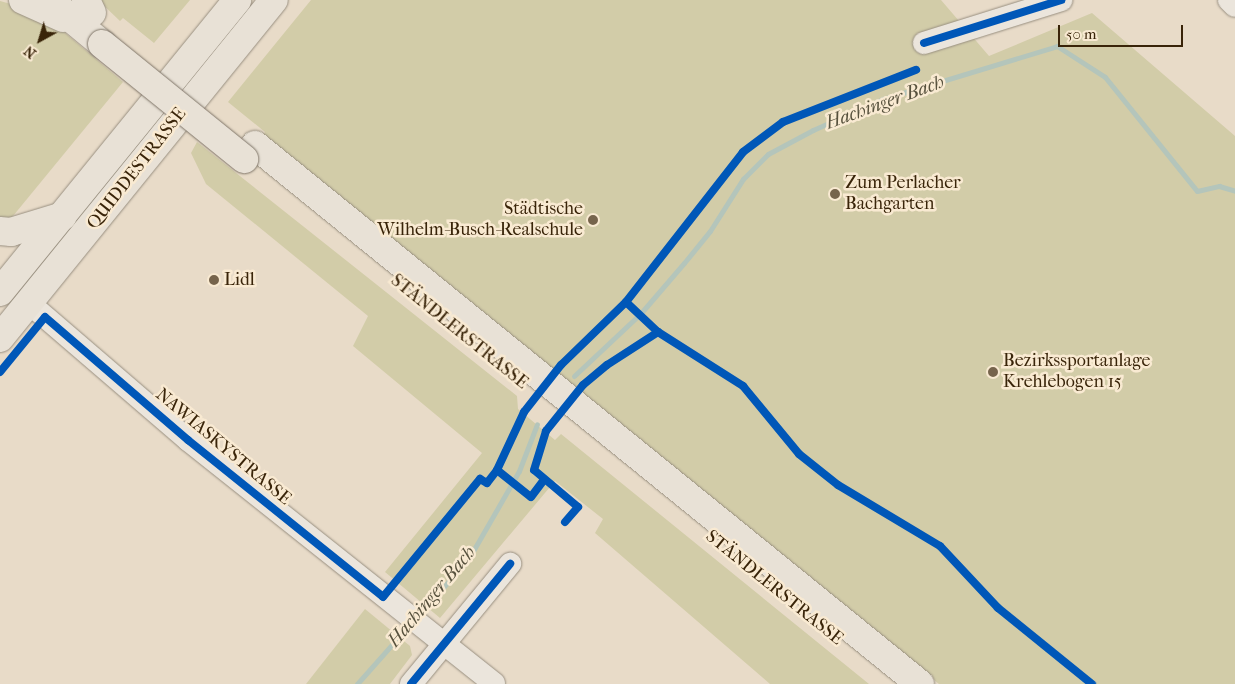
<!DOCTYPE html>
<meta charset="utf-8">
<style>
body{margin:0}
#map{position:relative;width:1235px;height:684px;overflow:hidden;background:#e8dbc8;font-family:"IM FELL French Canon",serif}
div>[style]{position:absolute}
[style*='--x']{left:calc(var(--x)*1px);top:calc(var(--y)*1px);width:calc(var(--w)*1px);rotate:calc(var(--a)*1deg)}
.green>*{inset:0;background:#d2cca8}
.stream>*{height:5px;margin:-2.5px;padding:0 2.5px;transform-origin:2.5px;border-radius:2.5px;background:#b4c5bb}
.roads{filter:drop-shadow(0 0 1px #988f80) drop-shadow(0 0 1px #988f80)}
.minor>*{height:22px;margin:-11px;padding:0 11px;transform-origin:11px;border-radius:11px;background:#ebe5dc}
.major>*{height:28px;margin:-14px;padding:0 14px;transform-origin:14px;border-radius:14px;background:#e8e1d6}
.highway>*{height:28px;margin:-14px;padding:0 14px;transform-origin:14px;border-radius:14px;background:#e8e1d6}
.bridges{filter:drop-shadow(0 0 1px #7f7568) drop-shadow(0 0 1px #7f7568)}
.highway-bridge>*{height:28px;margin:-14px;padding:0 14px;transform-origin:14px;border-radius:14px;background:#e8e1d6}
.cycleway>*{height:8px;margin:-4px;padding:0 4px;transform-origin:4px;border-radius:4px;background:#0057b8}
.dots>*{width:14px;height:14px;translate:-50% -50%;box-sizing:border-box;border:2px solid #f9ead2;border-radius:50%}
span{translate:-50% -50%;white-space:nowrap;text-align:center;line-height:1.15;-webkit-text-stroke:5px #f9ead2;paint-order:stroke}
.street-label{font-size:18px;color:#392409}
.poi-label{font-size:18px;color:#392409}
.left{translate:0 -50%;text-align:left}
.right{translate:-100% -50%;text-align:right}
.water-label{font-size:19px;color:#57513d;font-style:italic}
.north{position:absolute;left:15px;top:15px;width:50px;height:50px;-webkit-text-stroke:4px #f9ead2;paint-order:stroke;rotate:219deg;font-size:14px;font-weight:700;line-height:20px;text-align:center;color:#392409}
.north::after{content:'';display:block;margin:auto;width:18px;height:22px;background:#392409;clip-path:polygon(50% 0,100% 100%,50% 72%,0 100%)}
.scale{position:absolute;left:1058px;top:25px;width:125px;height:22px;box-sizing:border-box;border:2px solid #392409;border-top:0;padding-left:6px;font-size:15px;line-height:18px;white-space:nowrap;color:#392409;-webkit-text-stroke:4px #f9ead2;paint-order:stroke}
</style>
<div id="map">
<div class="green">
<div style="clip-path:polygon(98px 0,190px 0,154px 43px,123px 18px,120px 21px)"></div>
<div style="clip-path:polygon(311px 0,941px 0,989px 56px,1092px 13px,1235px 136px,1235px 684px,939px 684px,262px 137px,265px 132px,228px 102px)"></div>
<div style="clip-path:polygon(0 1px,33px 10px,51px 21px,123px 82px,4px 227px,0 225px)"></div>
<div style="clip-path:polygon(197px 142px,517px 396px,518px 409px,555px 440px,561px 434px,869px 684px,770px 684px,595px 533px,603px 519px,555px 481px,440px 618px,385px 572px,482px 453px,353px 346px,368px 316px,206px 184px,191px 153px)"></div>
<div style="clip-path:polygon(365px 609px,410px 646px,412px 655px,390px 684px,306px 684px)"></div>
</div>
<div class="stream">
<div style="--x:574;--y:376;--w:92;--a:-43.2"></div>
<div style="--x:641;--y:313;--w:66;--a:-49.3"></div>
<div style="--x:684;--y:263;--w:41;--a:-50.9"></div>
<div style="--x:710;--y:231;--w:62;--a:-57.6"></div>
<div style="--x:743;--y:179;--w:35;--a:-45"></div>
<div style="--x:768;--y:154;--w:51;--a:-28.1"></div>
<div style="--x:813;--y:130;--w:77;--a:-23.9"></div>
<div style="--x:883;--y:99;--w:182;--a:-16.9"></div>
<div style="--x:1057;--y:46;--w:57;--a:32.9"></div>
<div style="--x:1105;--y:77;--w:146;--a:51.1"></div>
<div style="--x:1197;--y:191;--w:23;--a:-13"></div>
<div style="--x:1219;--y:186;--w:17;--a:17"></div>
<div style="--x:419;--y:615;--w:76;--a:-48.7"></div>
<div style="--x:469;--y:558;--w:100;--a:-60.1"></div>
<div style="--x:519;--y:471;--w:50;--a:-69"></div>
<div style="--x:357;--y:684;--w:81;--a:-48.5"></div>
</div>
<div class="roads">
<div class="minor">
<div style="--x:1229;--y:0;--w:8;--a:45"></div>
<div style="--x:924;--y:43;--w:144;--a:-17.4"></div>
<div style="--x:29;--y:303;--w:210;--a:40.7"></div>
<div style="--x:188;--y:440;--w:391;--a:38.5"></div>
<div style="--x:411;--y:684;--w:156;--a:-50.5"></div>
</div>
<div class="major">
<div style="--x:11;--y:232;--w:54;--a:-17.1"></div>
<div style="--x:0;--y:292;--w:376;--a:-50.9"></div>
<div style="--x:0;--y:338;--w:435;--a:-51"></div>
</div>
<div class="highway">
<div style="--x:23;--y:0;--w:44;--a:24.2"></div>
<div style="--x:49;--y:0;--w:69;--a:39.7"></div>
<div style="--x:86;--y:0;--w:14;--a:65"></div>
<div style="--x:255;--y:145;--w:856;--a:39.03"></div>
<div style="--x:0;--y:231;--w:11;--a:5"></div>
</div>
</div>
<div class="bridges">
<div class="highway-bridge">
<div style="--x:102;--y:44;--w:183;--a:39"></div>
</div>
</div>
<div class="cycleway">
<div style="--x:924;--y:43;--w:144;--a:-17.4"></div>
<div style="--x:626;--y:302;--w:44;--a:43.2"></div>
<div style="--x:658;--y:332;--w:101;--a:32.4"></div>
<div style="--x:743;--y:386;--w:88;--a:50.5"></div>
<div style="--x:799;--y:454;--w:50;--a:38.5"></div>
<div style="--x:838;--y:485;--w:119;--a:30.9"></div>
<div style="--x:940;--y:546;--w:85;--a:46.9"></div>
<div style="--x:998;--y:608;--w:121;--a:39"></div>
<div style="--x:0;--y:372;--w:71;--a:-50.7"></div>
<div style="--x:45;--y:317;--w:189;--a:40.7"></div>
<div style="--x:188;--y:440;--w:250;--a:38.8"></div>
<div style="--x:383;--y:597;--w:153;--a:-50.6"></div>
<div style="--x:480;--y:479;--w:8;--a:30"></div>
<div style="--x:487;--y:483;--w:16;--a:-52"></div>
<div style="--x:497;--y:470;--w:64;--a:-65"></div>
<div style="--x:524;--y:412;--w:60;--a:-51.8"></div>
<div style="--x:561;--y:365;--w:91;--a:-44.1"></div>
<div style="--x:626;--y:302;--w:190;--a:-52"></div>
<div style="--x:743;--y:152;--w:50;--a:-36.9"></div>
<div style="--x:783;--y:122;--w:143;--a:-21.4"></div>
<div style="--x:497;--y:470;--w:43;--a:38.5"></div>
<div style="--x:531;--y:497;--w:21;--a:-53"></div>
<div style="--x:565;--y:522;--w:20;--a:-49"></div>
<div style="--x:578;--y:507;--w:57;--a:-139.9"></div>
<div style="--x:534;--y:470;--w:41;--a:-72.9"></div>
<div style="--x:546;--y:431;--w:59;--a:-51.2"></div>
<div style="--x:583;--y:385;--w:31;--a:-40"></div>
<div style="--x:607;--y:365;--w:61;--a:-32.9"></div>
<div style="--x:411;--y:684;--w:156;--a:-50.5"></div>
</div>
<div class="dots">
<div style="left:835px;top:194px;background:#76644c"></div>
<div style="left:593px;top:220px;background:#76644c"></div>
<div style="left:214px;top:280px;background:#76644c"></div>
<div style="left:993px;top:372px;background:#76644c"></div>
</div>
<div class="street-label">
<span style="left:137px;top:169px;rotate:-52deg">QUIDDESTRASSE</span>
<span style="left:459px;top:332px;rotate:39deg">STÄNDLERSTRASSE</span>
<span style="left:223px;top:447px;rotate:40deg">NAWIASKYSTRASSE</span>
<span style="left:774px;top:588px;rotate:39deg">STÄNDLERSTRASSE</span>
</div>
<div class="poi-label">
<span class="left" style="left:845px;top:194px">Zum Perlacher<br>Bachgarten</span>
<span class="right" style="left:583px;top:220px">Städtische<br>Wilhelm-Busch-Realschule</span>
<span class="left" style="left:224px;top:280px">Lidl</span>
<span class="left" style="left:1003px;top:372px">Bezirkssportanlage<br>Krehlebogen 15</span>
</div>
<div class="water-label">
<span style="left:885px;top:103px;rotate:-20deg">Hachinger Bach</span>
<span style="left:432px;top:597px;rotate:-50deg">Hachinger Bach</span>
</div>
<div class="north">N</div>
<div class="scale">50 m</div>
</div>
